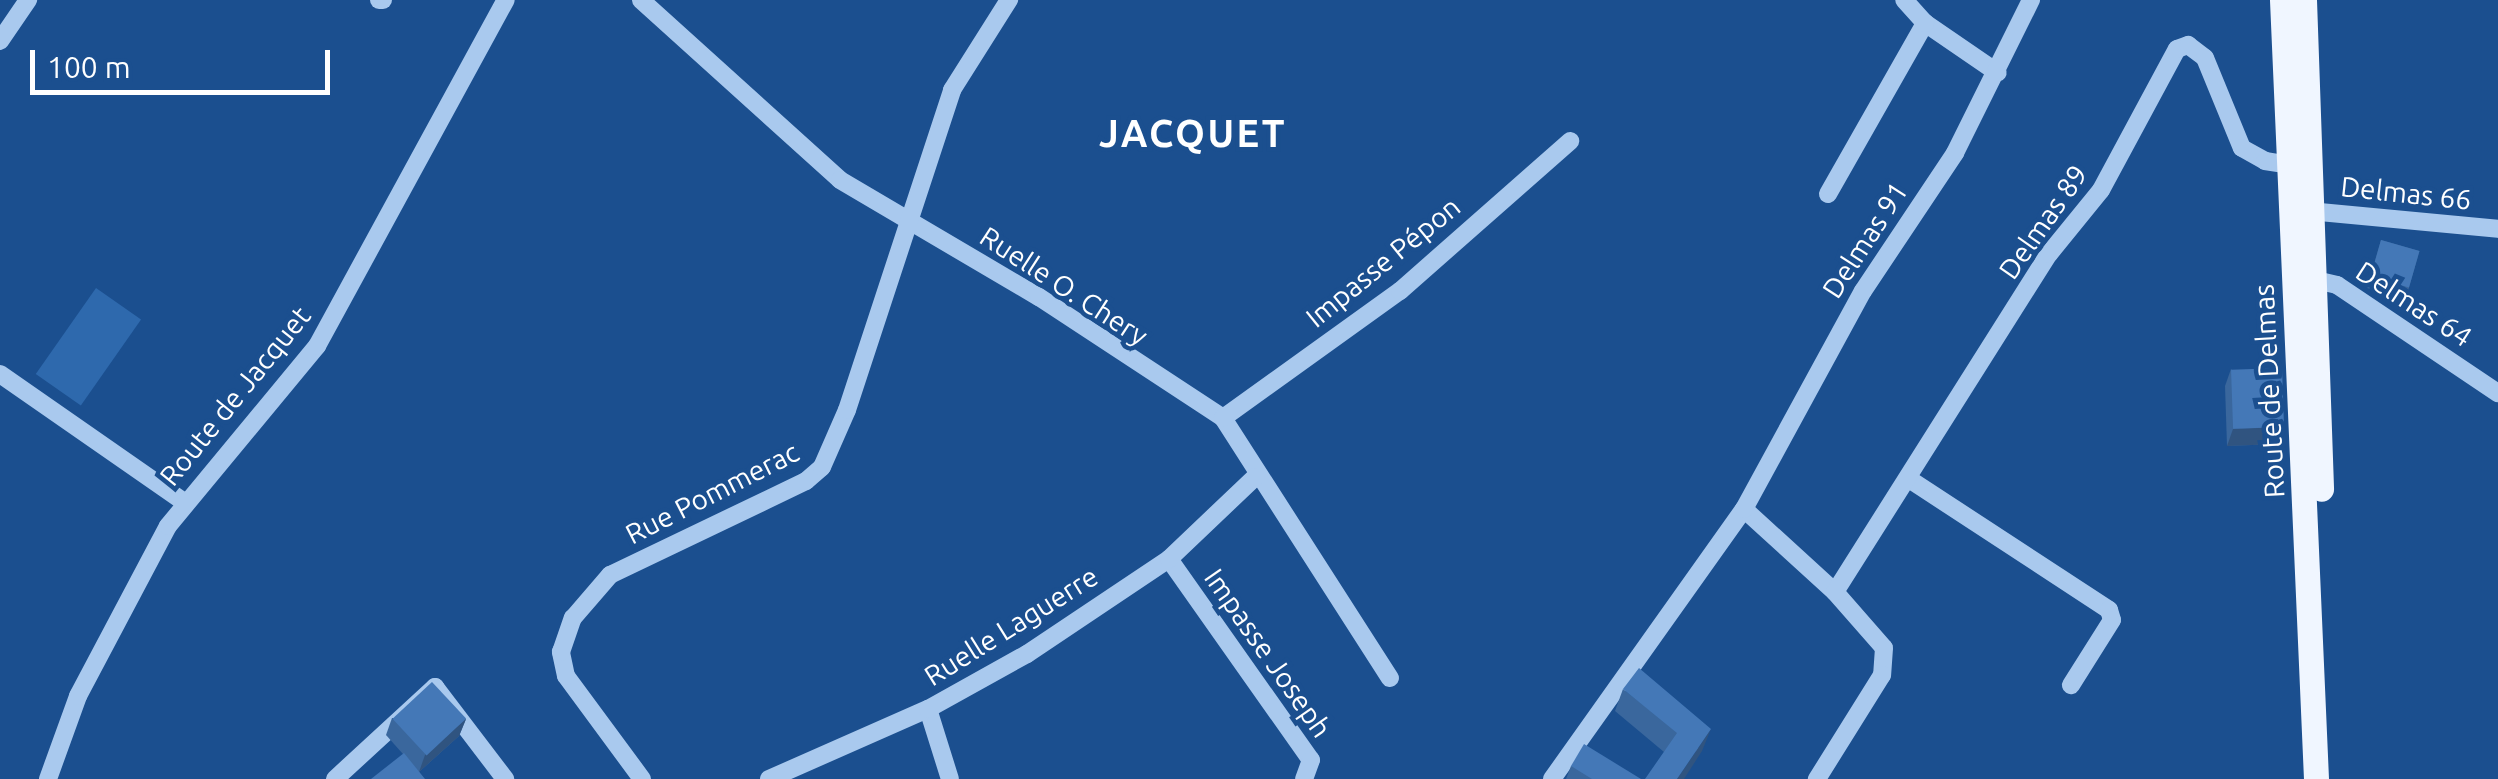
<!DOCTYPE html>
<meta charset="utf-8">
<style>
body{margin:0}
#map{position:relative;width:2498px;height:779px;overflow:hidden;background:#1b4f8f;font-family:Ubuntu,sans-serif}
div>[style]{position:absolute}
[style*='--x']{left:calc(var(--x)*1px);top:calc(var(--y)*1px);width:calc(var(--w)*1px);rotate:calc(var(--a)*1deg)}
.green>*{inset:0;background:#2e69ad;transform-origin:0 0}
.minor>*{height:18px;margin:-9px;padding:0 9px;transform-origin:9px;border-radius:9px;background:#a9c9ee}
.major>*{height:25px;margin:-12.5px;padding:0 12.5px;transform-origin:12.5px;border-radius:12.5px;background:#f0f6ff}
.wall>*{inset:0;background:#3a679d;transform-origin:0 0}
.shaded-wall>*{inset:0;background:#305480}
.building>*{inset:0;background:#4478b7;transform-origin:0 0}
span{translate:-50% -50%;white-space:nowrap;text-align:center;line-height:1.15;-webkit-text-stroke:9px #1b4f8f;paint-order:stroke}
.street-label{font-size:28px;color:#fff}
.district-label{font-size:38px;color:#fff;font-weight:700;letter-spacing:2.5px}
.scale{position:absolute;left:30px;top:50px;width:300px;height:45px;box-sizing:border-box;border:5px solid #fff;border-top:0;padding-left:12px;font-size:30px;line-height:35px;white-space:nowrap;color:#fff;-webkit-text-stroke:8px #1b4f8f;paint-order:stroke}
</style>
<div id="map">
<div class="green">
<div style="left:96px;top:288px;width:55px;height:105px;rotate:35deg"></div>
</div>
<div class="minor">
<div style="--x:379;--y:0;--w:4;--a:0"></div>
<div style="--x:641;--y:0;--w:268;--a:42.1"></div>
<div style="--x:840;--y:180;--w:231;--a:30.5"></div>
<div style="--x:1039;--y:297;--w:220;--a:33.3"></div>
<div style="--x:1223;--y:418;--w:309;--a:57.3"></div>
<div style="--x:1925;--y:23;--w:88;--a:34.4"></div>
<div style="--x:0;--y:41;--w:50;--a:-55.7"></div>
<div style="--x:1828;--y:194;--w:197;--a:-60.4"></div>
<div style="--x:1925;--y:23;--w:31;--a:-132"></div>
<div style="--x:2309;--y:211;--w:190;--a:5.4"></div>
<div style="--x:2307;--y:278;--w:31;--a:13"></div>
<div style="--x:2337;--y:285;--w:194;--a:33.9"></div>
<div style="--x:0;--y:374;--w:224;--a:34.8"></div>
<div style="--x:1223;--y:418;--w:218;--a:-35.7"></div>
<div style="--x:1400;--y:291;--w:227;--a:-41.4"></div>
<div style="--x:1909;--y:479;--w:239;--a:33.2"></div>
<div style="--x:2109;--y:610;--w:10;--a:73"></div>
<div style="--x:2112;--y:620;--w:77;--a:122.2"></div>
<div style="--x:1744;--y:509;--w:123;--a:42.4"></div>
<div style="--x:1835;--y:592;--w:74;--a:48.8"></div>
<div style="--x:1884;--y:648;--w:27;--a:94"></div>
<div style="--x:1882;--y:675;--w:123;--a:122"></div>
<div style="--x:1169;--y:559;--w:246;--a:54.8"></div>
<div style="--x:1311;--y:760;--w:20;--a:110"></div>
<div style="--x:1835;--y:592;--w:400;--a:-57.7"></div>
<div style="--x:2049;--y:254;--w:82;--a:-50.9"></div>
<div style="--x:2101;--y:190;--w:160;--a:-61.7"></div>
<div style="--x:2177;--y:49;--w:12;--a:-20"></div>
<div style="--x:2188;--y:45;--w:21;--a:37"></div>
<div style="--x:2205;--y:58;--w:97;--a:67.7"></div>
<div style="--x:2242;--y:148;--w:26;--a:29"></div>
<div style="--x:2265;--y:161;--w:32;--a:9"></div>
<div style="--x:928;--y:709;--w:73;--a:72.6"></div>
<div style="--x:48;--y:779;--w:88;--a:-70.1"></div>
<div style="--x:78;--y:696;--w:192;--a:-62.1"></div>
<div style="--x:168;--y:526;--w:234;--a:-50.4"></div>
<div style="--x:317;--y:346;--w:394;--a:-61.4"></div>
<div style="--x:335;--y:779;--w:136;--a:-42.6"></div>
<div style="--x:435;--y:687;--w:116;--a:52.7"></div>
<div style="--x:642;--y:779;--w:128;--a:-126.4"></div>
<div style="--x:566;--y:676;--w:25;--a:-102"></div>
<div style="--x:561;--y:652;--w:36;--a:-71"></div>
<div style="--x:573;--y:618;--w:57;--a:-49.3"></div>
<div style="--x:610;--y:575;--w:217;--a:-25.6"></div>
<div style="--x:806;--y:481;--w:21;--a:-41"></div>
<div style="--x:822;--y:467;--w:62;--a:-66.3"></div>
<div style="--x:847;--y:410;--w:337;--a:-71.8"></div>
<div style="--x:952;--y:90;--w:107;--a:-57.7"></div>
<div style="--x:769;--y:779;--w:174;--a:-23.8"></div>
<div style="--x:928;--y:709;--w:113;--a:-29.1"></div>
<div style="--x:1027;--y:654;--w:171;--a:-33.8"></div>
<div style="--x:1169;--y:559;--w:119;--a:-43.6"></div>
<div style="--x:1552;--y:779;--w:331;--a:-54.6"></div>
<div style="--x:1744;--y:509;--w:248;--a:-61.4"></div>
<div style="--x:1863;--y:291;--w:166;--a:-56.3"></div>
<div style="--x:1955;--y:153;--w:171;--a:-63.6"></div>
</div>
<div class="major">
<div style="--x:2282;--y:0;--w:780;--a:87.5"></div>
<div style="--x:2304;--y:0;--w:489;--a:88"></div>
</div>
<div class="wall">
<div style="left:2381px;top:240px;width:40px;height:50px;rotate:16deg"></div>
<div style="clip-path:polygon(2231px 369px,2284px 427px,2278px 444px,2227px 446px,2225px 386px)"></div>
<div style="clip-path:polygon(1623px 689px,1702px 751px,1664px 752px,1615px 711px)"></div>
<div style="clip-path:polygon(392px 718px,466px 719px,459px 736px,419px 772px,386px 735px)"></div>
<div style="clip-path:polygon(1571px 766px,1641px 779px,1566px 779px)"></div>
</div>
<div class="shaded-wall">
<div style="clip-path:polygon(2284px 427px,2278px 444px,2227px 446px,2233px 429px)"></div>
<div style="clip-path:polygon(466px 719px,459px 736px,419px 772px,425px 755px)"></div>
<div style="clip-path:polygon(1711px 729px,1702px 751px,1684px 779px,1677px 779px)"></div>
</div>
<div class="building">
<div style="left:2381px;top:240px;width:40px;height:38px;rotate:16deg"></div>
<div style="left:2282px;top:368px;width:59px;height:51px;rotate:88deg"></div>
<div style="clip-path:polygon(1639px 668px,1711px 729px,1677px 779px,1645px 779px,1677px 733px,1623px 689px)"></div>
<div style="left:432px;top:682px;width:50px;height:54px;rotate:47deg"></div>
<div style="clip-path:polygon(1584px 744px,1641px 779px,1592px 779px,1571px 766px)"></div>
<div style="clip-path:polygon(404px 753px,425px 779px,371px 779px)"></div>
</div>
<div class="street-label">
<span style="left:2406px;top:193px;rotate:6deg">Delmas 66</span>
<span style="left:2043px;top:222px;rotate:-55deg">Delmas 89</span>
<span style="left:1865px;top:240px;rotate:-57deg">Delmas 91</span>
<span style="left:1383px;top:262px;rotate:-39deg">Impasse Pépon</span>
<span style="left:1064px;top:286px;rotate:33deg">Ruelle O. Chery</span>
<span style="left:2414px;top:304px;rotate:33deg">Delmas 64</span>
<span style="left:2269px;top:391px;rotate:-93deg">Route de Delmas</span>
<span style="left:235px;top:396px;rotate:-51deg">Route de Jacquet</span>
<span style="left:712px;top:493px;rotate:-27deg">Rue Pommerac</span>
<span style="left:1011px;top:626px;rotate:-32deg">Ruelle Laguerre</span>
<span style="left:1268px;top:653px;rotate:55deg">Impasse Joseph</span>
</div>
<div class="district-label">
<span style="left:1193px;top:134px">JACQUET</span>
</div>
<div class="scale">100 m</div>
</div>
